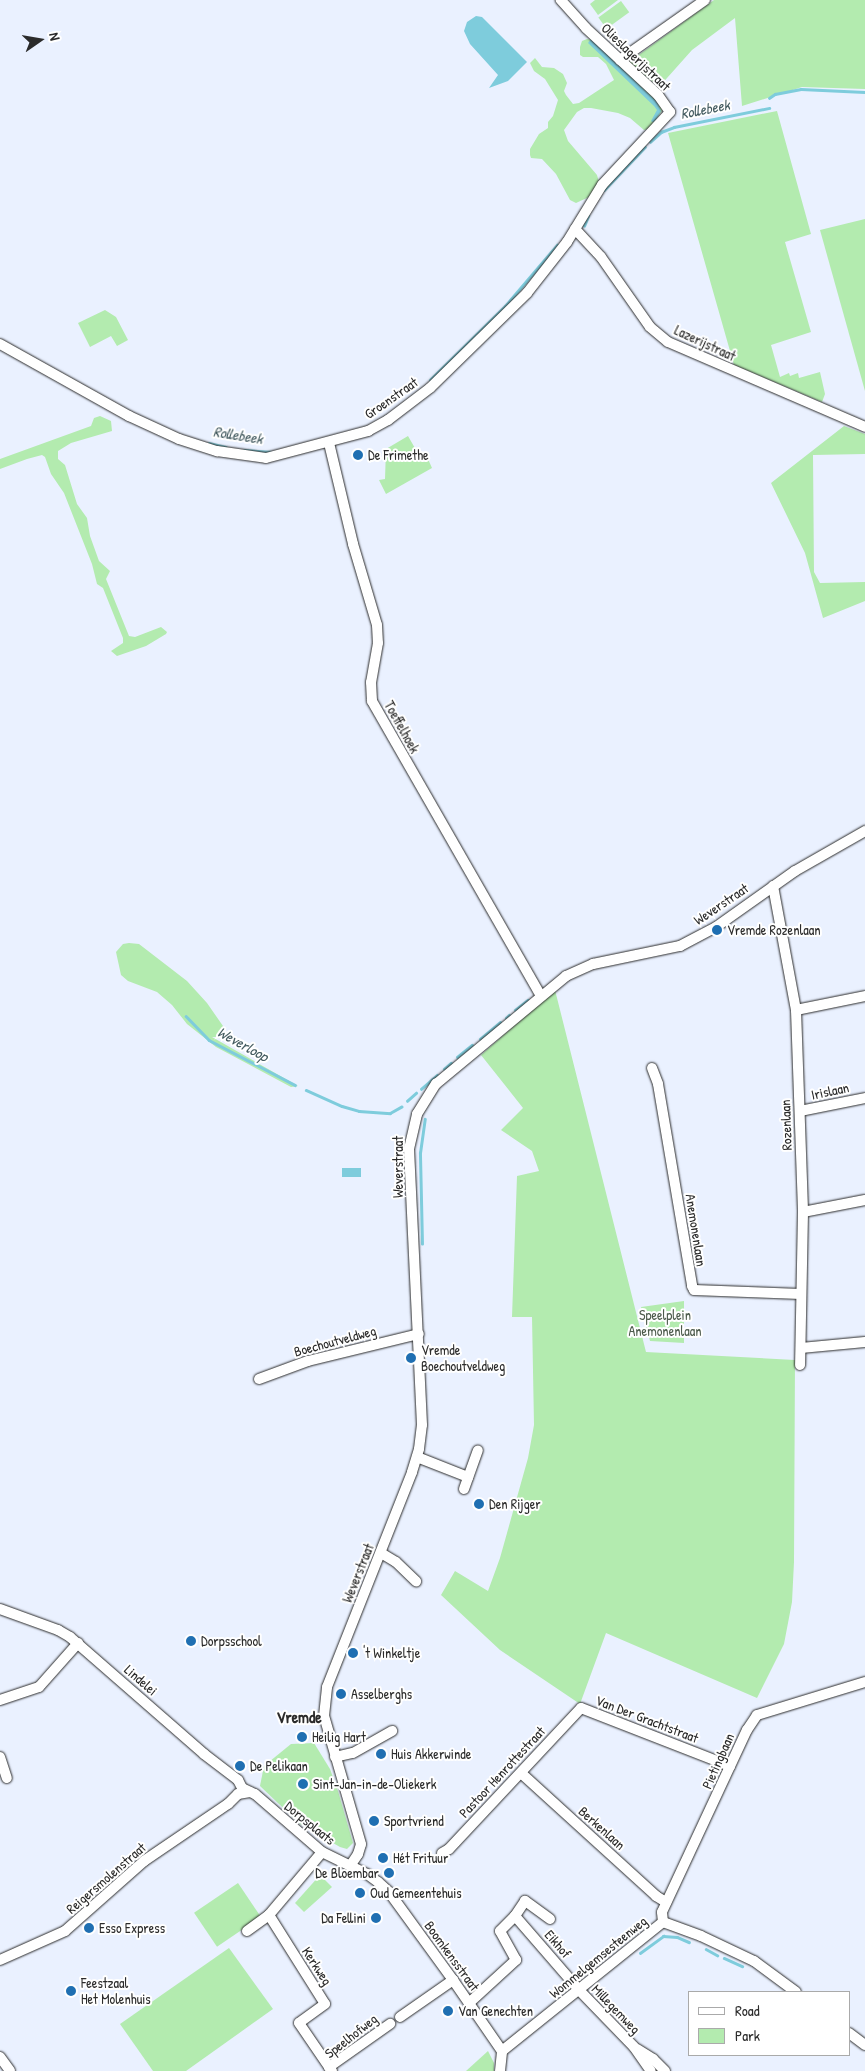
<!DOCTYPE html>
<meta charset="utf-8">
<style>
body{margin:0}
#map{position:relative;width:865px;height:2071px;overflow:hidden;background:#eaf1ff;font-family:"Patrick Hand",sans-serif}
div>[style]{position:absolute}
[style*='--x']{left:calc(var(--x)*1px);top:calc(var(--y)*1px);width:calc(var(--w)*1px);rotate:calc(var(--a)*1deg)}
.green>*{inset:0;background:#b3ebaf;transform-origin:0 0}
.water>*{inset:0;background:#7eccdc;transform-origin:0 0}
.stream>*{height:2.5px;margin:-1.25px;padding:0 1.25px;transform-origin:1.25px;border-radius:1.25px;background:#7eccdc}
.roads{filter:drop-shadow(0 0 1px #2b2b2b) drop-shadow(0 0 1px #2b2b2b)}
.minor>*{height:10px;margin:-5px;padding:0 5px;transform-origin:5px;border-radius:5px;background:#fff}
.dots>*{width:14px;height:14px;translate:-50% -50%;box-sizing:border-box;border:2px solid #fff;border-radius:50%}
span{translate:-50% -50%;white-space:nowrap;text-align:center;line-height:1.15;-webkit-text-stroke:4px #fff;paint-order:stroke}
.street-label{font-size:14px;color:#2b2b2b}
.poi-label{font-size:14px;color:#2b2b2b}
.left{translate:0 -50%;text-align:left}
.right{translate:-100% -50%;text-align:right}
.park-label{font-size:14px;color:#4d5b4c}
.water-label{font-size:15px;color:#445b60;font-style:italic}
.quarter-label{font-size:16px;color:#2b2b2b;font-weight:700}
.legend{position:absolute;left:688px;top:1991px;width:162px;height:65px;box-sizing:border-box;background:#fff;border:1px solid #aaa;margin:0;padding:6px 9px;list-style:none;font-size:15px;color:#2b2b2b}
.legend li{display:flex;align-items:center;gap:10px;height:25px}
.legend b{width:25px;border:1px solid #aaa}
.north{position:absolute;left:15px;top:15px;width:50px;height:50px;-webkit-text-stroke:4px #fff;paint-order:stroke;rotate:77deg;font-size:14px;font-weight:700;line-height:20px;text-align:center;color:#2b2b2b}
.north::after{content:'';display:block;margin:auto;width:18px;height:22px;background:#2b2b2b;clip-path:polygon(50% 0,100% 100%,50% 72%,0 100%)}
</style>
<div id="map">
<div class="green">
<div style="clip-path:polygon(595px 0,618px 0,598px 15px,590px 4px)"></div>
<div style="clip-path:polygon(714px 0,865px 0,865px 89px,802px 87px,742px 106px,735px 18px,692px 50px,659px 87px,629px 62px)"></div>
<div style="left:621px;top:1px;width:14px;height:28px;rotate:54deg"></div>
<div style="clip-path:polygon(587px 39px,596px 40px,660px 101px,662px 111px,649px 129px,644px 130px,630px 118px,618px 113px,591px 108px,584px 108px,577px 112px,564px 130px,568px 141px,597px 175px,599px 182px,589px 197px,576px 203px,570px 200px,556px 174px,542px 159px,531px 158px,530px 155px,530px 149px,539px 134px,548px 128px,548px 122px,553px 116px,558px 100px,545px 79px,534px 71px,530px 63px,535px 58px,542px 67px,554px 68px,563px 74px,567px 83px,564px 91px,566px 95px,573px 104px,579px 103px,614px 80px,606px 64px,598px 57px,583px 57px,580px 55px,580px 47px,582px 41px)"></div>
<div style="clip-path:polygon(777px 111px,811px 234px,785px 242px,811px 332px,771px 345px,780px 377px,789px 373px,790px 376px,798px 373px,799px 378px,820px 372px,825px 394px,822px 402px,734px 365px,668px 133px)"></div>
<div style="clip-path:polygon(865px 219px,865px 391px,820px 230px)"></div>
<div style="clip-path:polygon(105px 310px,116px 317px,128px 340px,117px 346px,111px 336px,90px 347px,78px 323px)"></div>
<div style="clip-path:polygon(100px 416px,111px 421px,112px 431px,71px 443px,58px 451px,58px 459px,65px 465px,77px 504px,87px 518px,90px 536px,99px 561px,110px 571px,106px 579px,129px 636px,135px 637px,161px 627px,167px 632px,166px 634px,146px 646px,117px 656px,111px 651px,123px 643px,123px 638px,103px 588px,97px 584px,92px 564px,64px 493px,51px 474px,45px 457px,42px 455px,27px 459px,0 469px,0 459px,91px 426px,94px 418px)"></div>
<div style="clip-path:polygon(844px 426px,865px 434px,865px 454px,813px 455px,814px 572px,820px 583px,865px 582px,865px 601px,823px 618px,805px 553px,771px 483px)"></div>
<div style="clip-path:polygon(408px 436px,423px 462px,428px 459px,432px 468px,386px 494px,379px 480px,385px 479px,386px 449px)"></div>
<div style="clip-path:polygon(129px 943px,139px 944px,187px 981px,207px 1003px,223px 1026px,217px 1037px,212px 1037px,298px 1086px,291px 1087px,216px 1047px,187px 1024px,172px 1005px,157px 992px,128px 981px,121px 975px,116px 952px,123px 944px)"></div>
<div style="clip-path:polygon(555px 990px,646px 1352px,795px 1360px,794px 1562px,792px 1602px,784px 1644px,757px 1698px,606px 1633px,580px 1704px,500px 1650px,441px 1595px,455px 1571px,488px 1591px,500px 1558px,528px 1458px,534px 1425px,532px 1317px,512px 1317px,517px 1176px,539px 1171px,532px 1151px,501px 1130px,523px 1108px,481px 1055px)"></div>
<div style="clip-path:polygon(684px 1301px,684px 1343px,650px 1341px,641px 1307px)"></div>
<div style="clip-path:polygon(314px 1743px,330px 1769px,338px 1791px,353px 1843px,347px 1849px,340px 1847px,300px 1824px,260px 1786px,264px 1766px,291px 1744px)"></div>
<div style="clip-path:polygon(320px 1875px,332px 1887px,304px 1912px,295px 1903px)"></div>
<div style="left:238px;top:1883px;width:41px;height:53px;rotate:56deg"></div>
<div style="clip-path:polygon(229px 1948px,273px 2009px,186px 2071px,153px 2071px,120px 2024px)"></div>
<div style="clip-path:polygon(488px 2051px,494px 2063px,494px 2071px,466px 2071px)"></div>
</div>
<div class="water">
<div style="clip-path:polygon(476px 16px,482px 17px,527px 62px,508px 81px,489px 88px,498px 75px,470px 44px,464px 31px,467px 22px)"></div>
<div style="clip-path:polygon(591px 39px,657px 102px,661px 111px,654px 123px,651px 121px,657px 110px,654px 106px,588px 43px)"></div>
<div style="left:361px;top:1168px;width:9px;height:19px;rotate:90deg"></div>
</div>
<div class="stream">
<div style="--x:769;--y:98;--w:7;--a:-34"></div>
<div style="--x:775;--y:94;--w:26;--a:-11"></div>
<div style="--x:801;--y:89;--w:64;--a:2.7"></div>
<div style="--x:650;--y:142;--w:15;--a:-42"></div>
<div style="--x:661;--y:132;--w:14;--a:-21"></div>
<div style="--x:674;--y:127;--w:97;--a:-11.3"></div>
<div style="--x:604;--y:190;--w:59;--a:-46.4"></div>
<div style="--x:584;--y:226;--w:11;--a:-68"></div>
<div style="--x:430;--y:380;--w:105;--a:-44.6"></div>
<div style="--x:505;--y:306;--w:80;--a:-49.6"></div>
<div style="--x:209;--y:443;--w:17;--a:13"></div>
<div style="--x:244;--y:450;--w:29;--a:4"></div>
<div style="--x:515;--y:1010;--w:16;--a:-38"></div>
<div style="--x:186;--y:1016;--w:33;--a:46"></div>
<div style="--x:209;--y:1040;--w:97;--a:27.6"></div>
<div style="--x:506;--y:1018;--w:4;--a:-45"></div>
<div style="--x:480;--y:1039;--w:26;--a:-40"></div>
<div style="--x:457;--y:1057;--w:19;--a:-39"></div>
<div style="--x:444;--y:1069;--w:9;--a:-41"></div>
<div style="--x:421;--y:1089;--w:21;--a:-41"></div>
<div style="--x:306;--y:1090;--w:39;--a:24"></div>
<div style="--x:342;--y:1106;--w:18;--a:16"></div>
<div style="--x:359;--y:1111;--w:31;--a:4"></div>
<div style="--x:390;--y:1113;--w:13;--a:-29"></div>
<div style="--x:407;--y:1101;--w:12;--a:-42"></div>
<div style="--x:422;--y:1244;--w:91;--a:-91.3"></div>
<div style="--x:420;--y:1153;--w:34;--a:-82"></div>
<div style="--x:706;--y:1949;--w:13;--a:29"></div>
<div style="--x:640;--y:1953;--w:29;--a:-36"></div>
<div style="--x:663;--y:1936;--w:14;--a:4"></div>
<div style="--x:677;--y:1937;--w:13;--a:23"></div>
<div style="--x:724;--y:1958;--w:20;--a:24"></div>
</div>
<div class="roads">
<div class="minor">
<div style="--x:620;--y:60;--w:104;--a:-35.2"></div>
<div style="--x:575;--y:229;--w:38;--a:47"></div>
<div style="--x:601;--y:257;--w:85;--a:55"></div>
<div style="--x:650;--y:327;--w:23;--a:40"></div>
<div style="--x:668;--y:342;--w:215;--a:23.3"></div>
<div style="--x:0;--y:344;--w:148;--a:29.2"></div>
<div style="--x:129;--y:416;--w:55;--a:24.7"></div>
<div style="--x:179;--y:439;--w:40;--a:18"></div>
<div style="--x:217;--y:451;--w:49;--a:8.1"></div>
<div style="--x:266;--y:458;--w:106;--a:-14.8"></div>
<div style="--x:368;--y:431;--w:23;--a:-29"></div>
<div style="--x:388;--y:420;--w:53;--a:-37.3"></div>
<div style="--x:430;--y:388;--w:136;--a:-44.4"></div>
<div style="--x:527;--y:293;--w:65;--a:-51.9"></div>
<div style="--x:567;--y:242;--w:67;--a:-58.4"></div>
<div style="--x:602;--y:185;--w:100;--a:-47"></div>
<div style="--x:670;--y:112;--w:21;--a:-125"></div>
<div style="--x:658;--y:95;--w:98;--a:-137.1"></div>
<div style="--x:586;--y:28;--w:38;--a:-132"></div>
<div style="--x:329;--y:443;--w:104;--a:76.6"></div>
<div style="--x:353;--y:544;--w:84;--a:73.5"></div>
<div style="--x:377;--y:625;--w:18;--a:87"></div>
<div style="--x:378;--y:643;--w:40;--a:100"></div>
<div style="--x:371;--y:682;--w:19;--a:87"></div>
<div style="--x:372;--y:701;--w:340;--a:60.2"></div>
<div style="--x:773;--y:886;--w:126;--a:79.5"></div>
<div style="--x:796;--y:1010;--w:202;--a:88"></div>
<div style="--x:803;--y:1212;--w:153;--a:91.1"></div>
<div style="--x:796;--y:1010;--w:70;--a:-11.5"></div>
<div style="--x:652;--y:1068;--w:17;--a:69"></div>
<div style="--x:658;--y:1084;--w:205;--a:80.4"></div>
<div style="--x:692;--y:1286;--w:4;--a:63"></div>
<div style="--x:694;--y:1290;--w:107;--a:2.1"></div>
<div style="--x:800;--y:1111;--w:66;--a:-11.3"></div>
<div style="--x:803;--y:1212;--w:63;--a:-11"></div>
<div style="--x:801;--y:1348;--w:64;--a:-5.4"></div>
<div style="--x:259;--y:1379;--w:52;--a:-20.2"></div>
<div style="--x:308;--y:1361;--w:114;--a:-13.7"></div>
<div style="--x:417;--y:1457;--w:55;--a:21.4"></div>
<div style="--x:464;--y:1489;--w:41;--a:-70.3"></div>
<div style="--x:381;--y:1553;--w:17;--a:31"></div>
<div style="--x:396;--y:1562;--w:28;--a:44"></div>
<div style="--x:0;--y:1609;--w:62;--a:19.9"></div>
<div style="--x:58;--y:1630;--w:14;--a:30"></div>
<div style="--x:70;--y:1637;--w:178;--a:41.1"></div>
<div style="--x:204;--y:1754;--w:43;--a:37.4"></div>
<div style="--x:238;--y:1780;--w:9;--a:63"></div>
<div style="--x:242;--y:1788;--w:14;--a:25"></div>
<div style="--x:255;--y:1794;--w:89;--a:40.9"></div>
<div style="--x:322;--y:1852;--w:50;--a:26.1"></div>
<div style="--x:367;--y:1874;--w:14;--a:36"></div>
<div style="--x:378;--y:1882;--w:15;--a:42"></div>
<div style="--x:389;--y:1892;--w:109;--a:54"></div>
<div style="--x:453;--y:1980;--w:86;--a:55.4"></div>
<div style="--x:0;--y:1700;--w:41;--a:-18.4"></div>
<div style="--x:39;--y:1687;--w:59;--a:-48.4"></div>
<div style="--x:0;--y:1757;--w:22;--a:72"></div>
<div style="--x:335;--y:1757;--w:18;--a:-13"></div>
<div style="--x:353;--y:1753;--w:45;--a:-29.4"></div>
<div style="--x:521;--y:1773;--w:183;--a:42.3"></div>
<div style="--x:656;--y:1896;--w:12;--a:31"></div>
<div style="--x:442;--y:1853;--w:8;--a:-30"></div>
<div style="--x:449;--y:1849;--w:193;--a:-46.9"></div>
<div style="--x:581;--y:1708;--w:160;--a:21.3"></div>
<div style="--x:350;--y:1866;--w:14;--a:-56"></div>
<div style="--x:358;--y:1854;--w:10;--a:-73"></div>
<div style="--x:361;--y:1844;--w:133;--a:-106.1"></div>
<div style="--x:324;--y:1716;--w:29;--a:-84"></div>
<div style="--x:327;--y:1687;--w:231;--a:-68.4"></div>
<div style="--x:412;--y:1472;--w:24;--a:-73"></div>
<div style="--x:419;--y:1449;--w:24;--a:-83"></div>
<div style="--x:422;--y:1425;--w:276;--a:-92.7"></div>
<div style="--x:409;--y:1149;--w:36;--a:-77"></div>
<div style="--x:417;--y:1114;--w:36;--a:-58"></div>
<div style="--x:436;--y:1084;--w:169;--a:-39.7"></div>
<div style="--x:566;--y:976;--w:30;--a:-24"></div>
<div style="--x:593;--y:964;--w:89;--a:-11.7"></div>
<div style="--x:680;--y:946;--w:41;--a:-27.8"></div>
<div style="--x:716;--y:927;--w:97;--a:-35.3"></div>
<div style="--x:795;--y:871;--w:81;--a:-29.7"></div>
<div style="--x:269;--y:1915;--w:105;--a:57.8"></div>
<div style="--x:325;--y:2004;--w:32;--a:144"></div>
<div style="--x:299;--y:2023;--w:53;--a:55.7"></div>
<div style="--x:550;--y:1919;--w:31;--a:-144"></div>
<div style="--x:525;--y:1901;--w:18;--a:124"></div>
<div style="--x:515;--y:1916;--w:98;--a:49.1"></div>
<div style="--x:579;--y:1990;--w:79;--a:46"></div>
<div style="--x:634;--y:2047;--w:29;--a:55"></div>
<div style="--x:663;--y:1922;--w:10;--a:-96"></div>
<div style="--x:662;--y:1912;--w:201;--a:-65"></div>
<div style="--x:747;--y:1730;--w:18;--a:-56"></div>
<div style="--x:757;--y:1715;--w:113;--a:-17"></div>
<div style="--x:247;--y:1931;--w:27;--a:-36"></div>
<div style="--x:269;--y:1915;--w:82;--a:-49.9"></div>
<div style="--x:0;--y:1960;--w:71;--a:-24"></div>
<div style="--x:65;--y:1931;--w:106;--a:-41.5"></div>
<div style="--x:144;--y:1861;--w:102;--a:-34.2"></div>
<div style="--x:228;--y:1804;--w:14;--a:-45"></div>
<div style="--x:238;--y:1794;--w:12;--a:-9"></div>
<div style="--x:469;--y:2003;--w:64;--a:-42.5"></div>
<div style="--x:516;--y:1960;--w:33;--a:-119"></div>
<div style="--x:500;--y:1931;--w:21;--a:-45"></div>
<div style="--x:400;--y:2017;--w:65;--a:-34.9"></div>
<div style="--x:849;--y:2033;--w:20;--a:37"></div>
<div style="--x:637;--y:2049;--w:19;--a:32"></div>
<div style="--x:653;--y:2059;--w:17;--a:45"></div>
<div style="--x:502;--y:2051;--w:206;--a:-38.7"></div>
<div style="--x:663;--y:1922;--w:40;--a:20.2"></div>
<div style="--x:701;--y:1936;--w:59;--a:25.3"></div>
<div style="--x:754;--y:1961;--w:52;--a:36.4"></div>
<div style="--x:0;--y:2057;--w:17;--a:54"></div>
<div style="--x:332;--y:2071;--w:5;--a:-127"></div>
<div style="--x:329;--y:2067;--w:75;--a:-35.2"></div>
<div style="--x:500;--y:2071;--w:20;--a:-84"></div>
</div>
</div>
<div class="dots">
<div style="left:358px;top:455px;background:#1f6fb2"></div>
<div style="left:717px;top:930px;background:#1f6fb2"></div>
<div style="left:411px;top:1358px;background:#1f6fb2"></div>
<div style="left:479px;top:1504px;background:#1f6fb2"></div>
<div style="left:191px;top:1641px;background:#1f6fb2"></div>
<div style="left:353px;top:1653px;background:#1f6fb2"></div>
<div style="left:341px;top:1694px;background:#1f6fb2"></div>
<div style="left:302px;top:1737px;background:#1f6fb2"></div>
<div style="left:381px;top:1754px;background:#1f6fb2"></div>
<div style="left:240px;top:1766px;background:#1f6fb2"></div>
<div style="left:303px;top:1784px;background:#1f6fb2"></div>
<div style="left:374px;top:1821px;background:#1f6fb2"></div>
<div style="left:383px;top:1858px;background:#1f6fb2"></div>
<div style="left:389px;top:1873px;background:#1f6fb2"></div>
<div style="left:360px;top:1893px;background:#1f6fb2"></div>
<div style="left:376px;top:1918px;background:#1f6fb2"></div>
<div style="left:89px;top:1928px;background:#1f6fb2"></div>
<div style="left:71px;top:1991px;background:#1f6fb2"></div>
<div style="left:448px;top:2011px;background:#1f6fb2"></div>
</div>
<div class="street-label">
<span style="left:636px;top:57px;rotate:44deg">Olieslagerijstraat</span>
<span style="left:705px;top:343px;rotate:25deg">Lazerijstraat</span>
<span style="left:391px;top:398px;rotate:-35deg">Groenstraat</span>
<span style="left:402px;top:727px;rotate:61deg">Toeffelhoek</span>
<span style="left:721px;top:904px;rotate:-34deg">Weverstraat</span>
<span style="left:830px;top:1091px;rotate:-12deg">Irislaan</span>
<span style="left:786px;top:1125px;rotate:-92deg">Rozenlaan</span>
<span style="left:398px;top:1167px;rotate:-90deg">Weverstraat</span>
<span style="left:696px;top:1230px;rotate:81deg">Anemonenlaan</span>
<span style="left:335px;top:1341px;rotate:-15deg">Boechoutveldweg</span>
<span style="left:358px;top:1573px;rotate:-68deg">Weverstraat</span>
<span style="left:141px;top:1680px;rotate:41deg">Lindelei</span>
<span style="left:647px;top:1719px;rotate:21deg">Van Der Grachtstraat</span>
<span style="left:718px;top:1761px;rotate:-66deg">Pietingbaan</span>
<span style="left:502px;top:1772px;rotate:-47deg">Pastoor Henrottestraat</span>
<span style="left:310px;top:1823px;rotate:39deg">Dorpsplaats</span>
<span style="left:602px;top:1828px;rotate:42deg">Berkenlaan</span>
<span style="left:106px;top:1878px;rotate:-41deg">Reigersmolenstraat</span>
<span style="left:558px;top:1944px;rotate:49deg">Eikhof</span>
<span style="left:452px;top:1956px;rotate:54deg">Boomkensstraat</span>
<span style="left:598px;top:1957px;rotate:-39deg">Wommelgemsesteenweg</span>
<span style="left:317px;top:1966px;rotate:57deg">Kerkweg</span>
<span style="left:616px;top:2009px;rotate:46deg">Millegemweg</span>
<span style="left:351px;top:2036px;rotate:-38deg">Speelhofweg</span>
</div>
<div class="poi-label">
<span class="left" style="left:368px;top:455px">De Frimethe</span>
<span class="left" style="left:727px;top:930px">Vremde Rozenlaan</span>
<span class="left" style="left:421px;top:1358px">Vremde<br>Boechoutveldweg</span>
<span class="left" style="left:489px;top:1504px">Den Rijger</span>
<span class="left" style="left:201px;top:1641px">Dorpsschool</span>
<span class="left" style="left:363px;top:1653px">'t Winkeltje</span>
<span class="left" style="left:351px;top:1694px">Asselberghs</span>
<span class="left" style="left:312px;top:1737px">Heilig Hart</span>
<span class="left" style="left:391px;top:1754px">Huis Akkerwinde</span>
<span class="left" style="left:250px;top:1766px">De Pelikaan</span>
<span class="left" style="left:313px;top:1784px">Sint-Jan-in-de-Oliekerk</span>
<span class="left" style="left:384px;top:1821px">Sportvriend</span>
<span class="left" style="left:393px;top:1858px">Hét Frituur</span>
<span class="right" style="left:379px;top:1873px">De Bloembar</span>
<span class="left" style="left:370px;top:1893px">Oud Gemeentehuis</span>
<span class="right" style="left:366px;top:1918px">Da Fellini</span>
<span class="left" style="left:99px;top:1928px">Esso Express</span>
<span class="left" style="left:81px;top:1991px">Feestzaal<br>Het Molenhuis</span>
<span class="left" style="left:458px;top:2011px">Van Genechten</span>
</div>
<div class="park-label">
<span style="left:665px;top:1323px">Speelplein<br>Anemonenlaan</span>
</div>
<div class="water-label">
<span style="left:705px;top:109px;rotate:-11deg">Rollebeek</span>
<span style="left:238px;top:435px;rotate:9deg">Rollebeek</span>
<span style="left:243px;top:1044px;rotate:29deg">Weverloop</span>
</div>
<div class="quarter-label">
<span style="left:299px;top:1717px">Vremde</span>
</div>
<ul class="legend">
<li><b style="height:6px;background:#fff"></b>Road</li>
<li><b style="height:14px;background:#b3ebaf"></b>Park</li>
</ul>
<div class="north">N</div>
</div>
